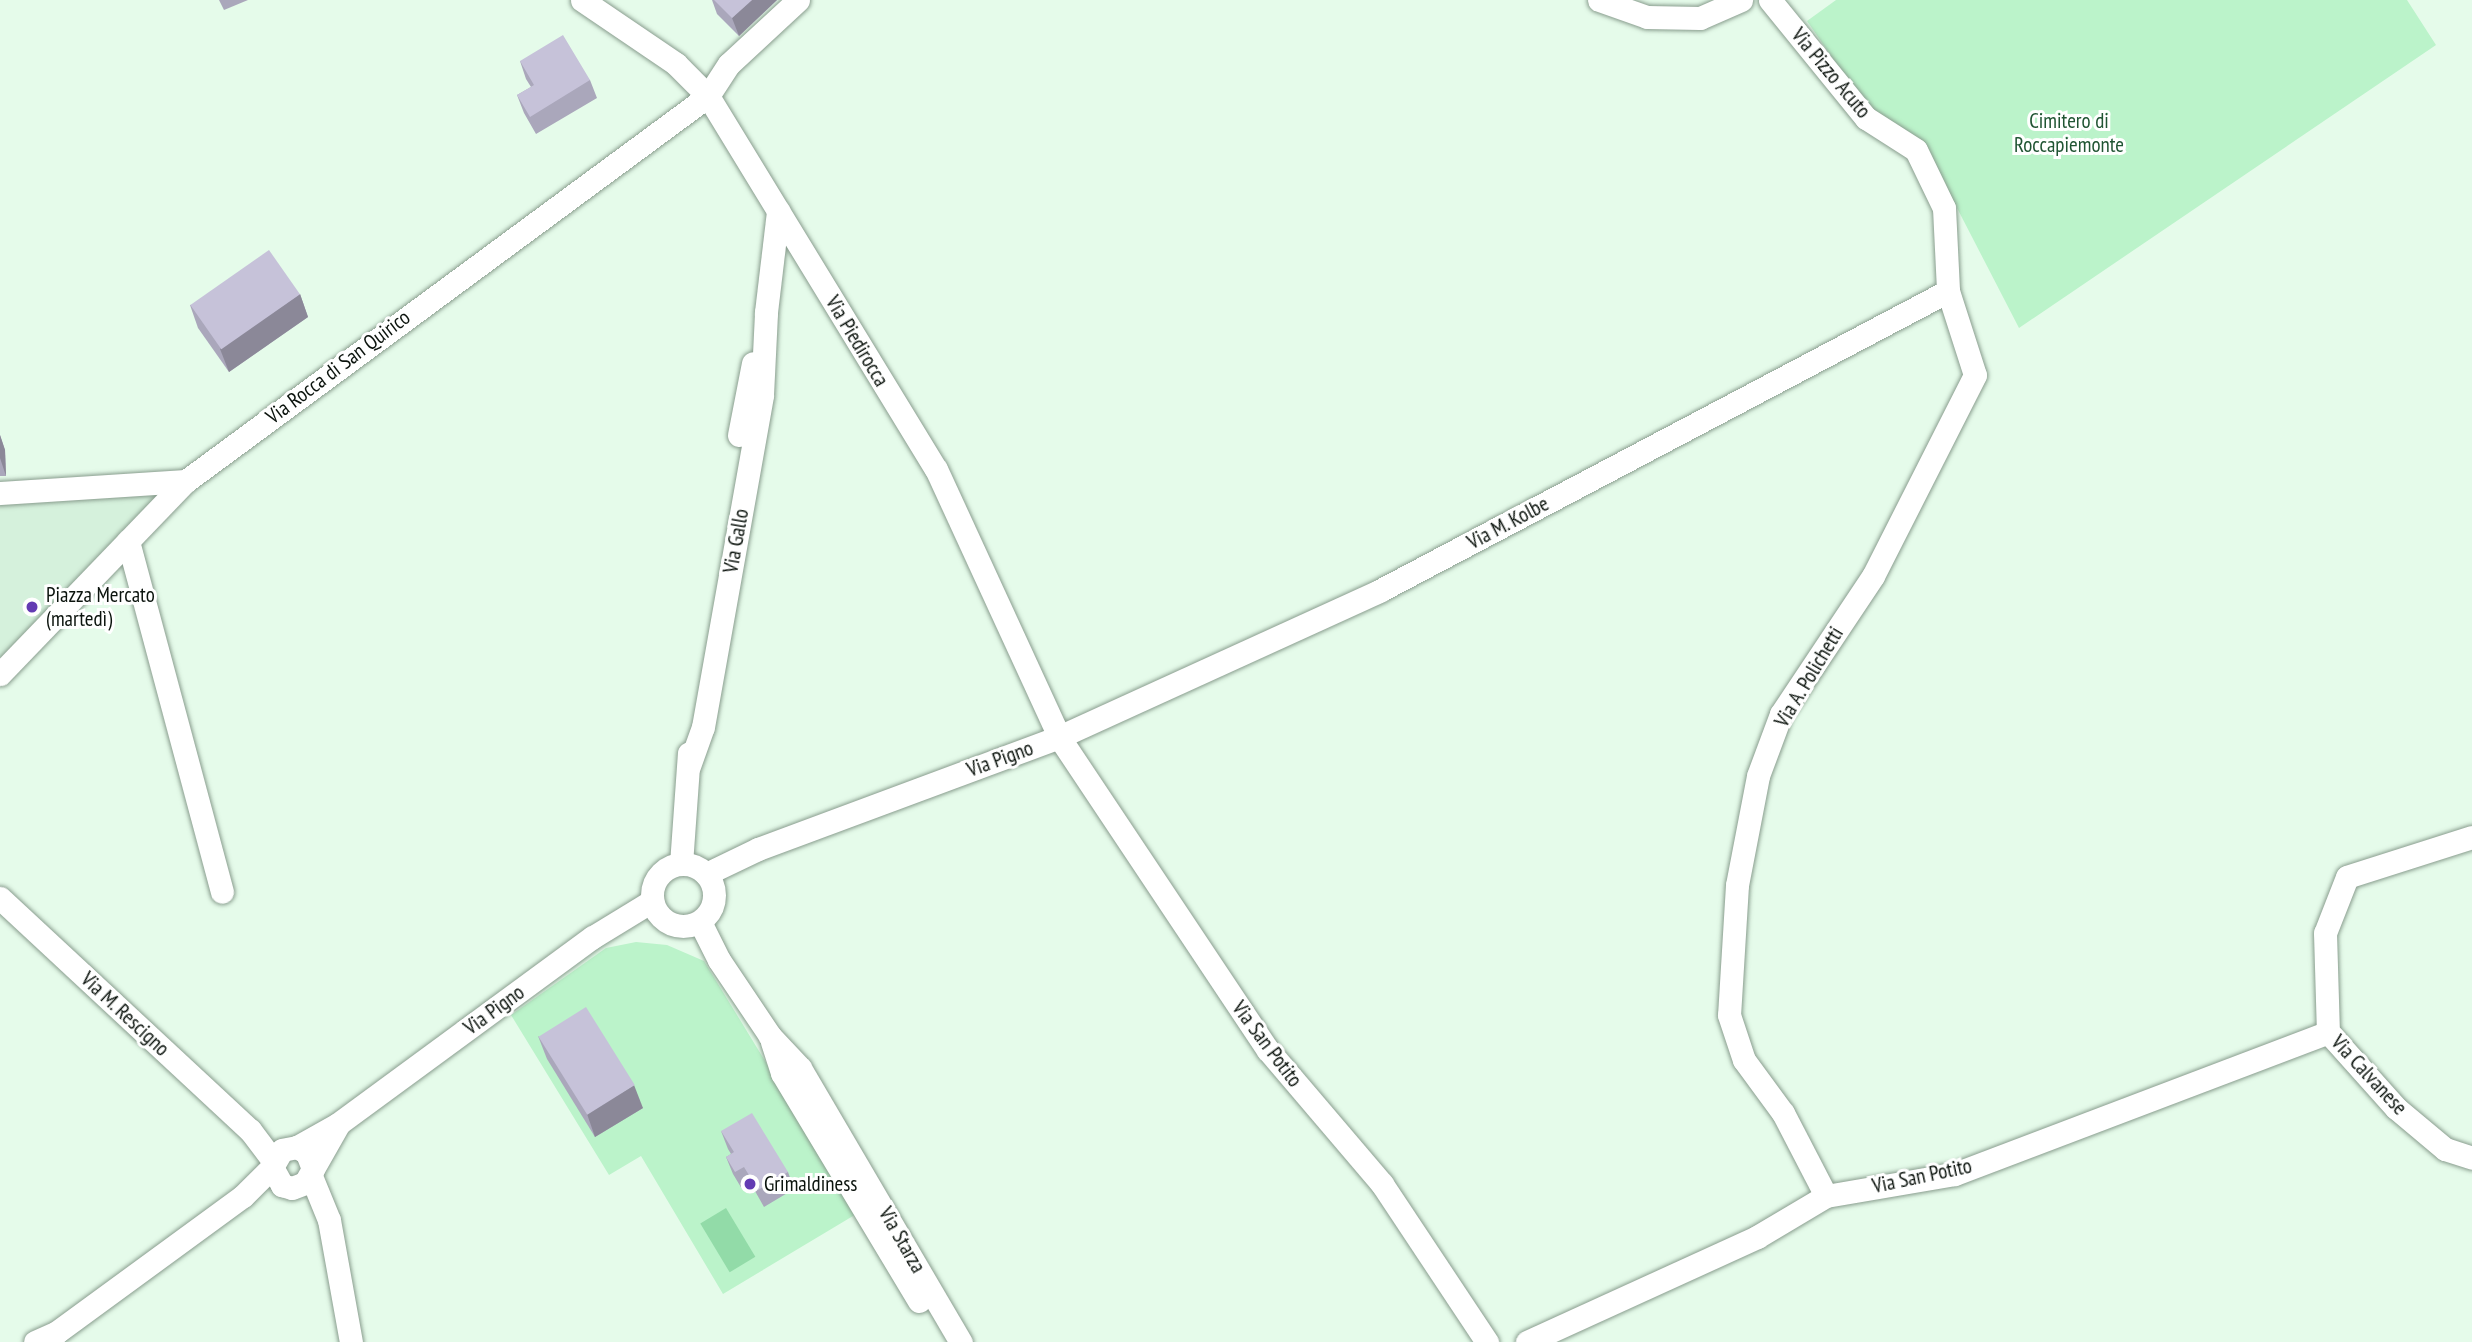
<!DOCTYPE html>
<meta charset="utf-8">
<style>
body{margin:0}
#map{position:relative;width:2472px;height:1342px;overflow:hidden;background:#e5fbea;font-family:"PT Sans Narrow",sans-serif}
div>[style]{position:absolute}
[style*='--x']{left:calc(var(--x)*1px);top:calc(var(--y)*1px);width:calc(var(--w)*1px);rotate:calc(var(--a)*1deg)}
.built>*{inset:0;background:#d5f1dc}
.green>*{inset:0;background:#bbf3ca}
.water>*{inset:0;background:#92dba8;transform-origin:0 0}
.roads{filter:drop-shadow(0 0 2px #899d8e) drop-shadow(0 0 2px #899d8e)}
.street>*{height:23px;margin:-11.5px;padding:0 11.5px;transform-origin:11.5px;border-radius:11.5px;background:#fff}
.street>.ring{margin:-11.5px;padding:0;box-sizing:content-box;background:none;border:23px solid #fff;border-radius:50%}
.wall>*{inset:0;background:#aaa7bb}
.shaded-wall>*{inset:0;background:#8b8898}
.building>*{inset:0;background:#c6c2d9;transform-origin:0 0}
.dots>*{width:19px;height:19px;translate:-50% -50%;box-sizing:border-box;border:4px solid #fff;border-radius:50%}
span{translate:-50% -50%;white-space:nowrap;text-align:center;line-height:1.15;-webkit-text-stroke:6px #fff;paint-order:stroke}
.street-label{font-size:21px;color:#0b130d}
.park-label{font-size:21px;color:#205533}
.poi-label{font-size:21px;color:#0b130d}
.left{translate:0 -50%;text-align:left}
</style>
<div id="map">
<div class="built">
<div style="clip-path:polygon(186px 481px,0 674px,0 493px)"></div>
</div>
<div class="green">
<div style="clip-path:polygon(1836px 0,2407px 0,2436px 45px,2019px 328px,1924px 144px,1870px 112px,1807px 21px)"></div>
<div style="clip-path:polygon(636px 942px,667px 945px,704px 961px,858px 1213px,723px 1294px,641px 1156px,609px 1175px,511px 1015px,606px 948px)"></div>
</div>
<div class="water">
<div style="left:726px;top:1208px;width:57px;height:30px;rotate:59deg"></div>
</div>
<div class="roads">
<div class="street">
<div style="--x:582;--y:0;--w:114;--a:34.2"></div>
<div style="--x:676;--y:64;--w:45;--a:45"></div>
<div style="--x:708;--y:96;--w:437;--a:58.6"></div>
<div style="--x:936;--y:469;--w:295;--a:65.3"></div>
<div style="--x:1059;--y:737;--w:376;--a:56.3"></div>
<div style="--x:1268;--y:1050;--w:176;--a:49.6"></div>
<div style="--x:1382;--y:1184;--w:190;--a:56.4"></div>
<div style="--x:1599;--y:0;--w:51;--a:19.5"></div>
<div style="--x:1647;--y:17;--w:53;--a:1.1"></div>
<div style="--x:1700;--y:18;--w:45;--a:-23.7"></div>
<div style="--x:1770;--y:0;--w:152;--a:50.9"></div>
<div style="--x:1866;--y:118;--w:59;--a:32.6"></div>
<div style="--x:1916;--y:150;--w:64;--a:64.2"></div>
<div style="--x:1944;--y:208;--w:83;--a:87.2"></div>
<div style="--x:1948;--y:291;--w:88;--a:72.2"></div>
<div style="--x:1975;--y:375;--w:225;--a:116.9"></div>
<div style="--x:1873;--y:576;--w:166;--a:123.7"></div>
<div style="--x:1781;--y:714;--w:66;--a:110.4"></div>
<div style="--x:1758;--y:776;--w:111;--a:100.9"></div>
<div style="--x:1737;--y:885;--w:130;--a:93.5"></div>
<div style="--x:1729;--y:1015;--w:47;--a:71.6"></div>
<div style="--x:1744;--y:1060;--w:66;--a:53.7"></div>
<div style="--x:1783;--y:1113;--w:93;--a:62.6"></div>
<div style="--x:739;--y:435;--w:73;--a:-79"></div>
<div style="--x:0;--y:493;--w:186;--a:-3.7"></div>
<div style="--x:128;--y:541;--w:363;--a:75"></div>
<div style="--x:0;--y:674;--w:268;--a:-46.1"></div>
<div style="--x:186;--y:481;--w:649;--a:-36.41"></div>
<div style="--x:708;--y:96;--w:38;--a:-57"></div>
<div style="--x:729;--y:64;--w:94;--a:-42.8"></div>
<div style="--x:689;--y:766;--w:41;--a:-70.3"></div>
<div style="--x:703;--y:727;--w:337;--a:-79.9"></div>
<div style="--x:762;--y:395;--w:83;--a:-87.2"></div>
<div style="--x:766;--y:312;--w:102;--a:-83.2"></div>
<div style="--x:2472;--y:837;--w:131;--a:162.3"></div>
<div style="--x:2347;--y:877;--w:60;--a:111.4"></div>
<div style="--x:2325;--y:933;--w:99;--a:88.3"></div>
<div style="--x:2328;--y:1032;--w:102;--a:48.2"></div>
<div style="--x:2396;--y:1108;--w:64;--a:39.9"></div>
<div style="--x:2445;--y:1149;--w:28;--a:18"></div>
<div class="ring" style="left:652px;top:864px;width:39px;height:39px"></div>
<div style="--x:681;--y:864;--w:111;--a:-85.9"></div>
<div style="--x:706;--y:874;--w:58;--a:-25.7"></div>
<div style="--x:758;--y:849;--w:321;--a:-20.4"></div>
<div style="--x:1059;--y:737;--w:352;--a:-24.5"></div>
<div style="--x:1379;--y:591;--w:643;--a:-27.8"></div>
<div style="--x:0;--y:898;--w:341;--a:42.9"></div>
<div style="--x:250;--y:1130;--w:38;--a:53"></div>
<div style="--x:700;--y:922;--w:42;--a:63.4"></div>
<div style="--x:719;--y:960;--w:92;--a:56.1"></div>
<div style="--x:770;--y:1036;--w:44;--a:46.8"></div>
<div style="--x:800;--y:1068;--w:318;--a:59.6"></div>
<div style="--x:772;--y:1042;--w:33;--a:72"></div>
<div style="--x:782;--y:1073;--w:266;--a:59"></div>
<div style="--x:297;--y:1147;--w:47;--a:-29.3"></div>
<div style="--x:338;--y:1124;--w:316;--a:-36.3"></div>
<div style="--x:593;--y:937;--w:69;--a:-31.4"></div>
<div style="--x:313;--y:1169;--w:17;--a:-111"></div>
<div style="--x:307;--y:1153;--w:12;--a:-149"></div>
<div style="--x:297;--y:1147;--w:15;--a:169"></div>
<div style="--x:282;--y:1150;--w:20;--a:120"></div>
<div style="--x:272;--y:1167;--w:21;--a:61"></div>
<div style="--x:282;--y:1185;--w:10;--a:17"></div>
<div style="--x:292;--y:1188;--w:14;--a:-21"></div>
<div style="--x:305;--y:1183;--w:67;--a:-60.4"></div>
<div style="--x:311;--y:1176;--w:48;--a:67.8"></div>
<div style="--x:329;--y:1220;--w:124;--a:79.8"></div>
<div style="--x:35;--y:1342;--w:24;--a:-24"></div>
<div style="--x:57;--y:1332;--w:230;--a:-36.2"></div>
<div style="--x:243;--y:1196;--w:41;--a:-45"></div>
<div style="--x:1527;--y:1342;--w:253;--a:-24.5"></div>
<div style="--x:1757;--y:1237;--w:80;--a:-30.7"></div>
<div style="--x:1826;--y:1196;--w:131;--a:-9.7"></div>
<div style="--x:1955;--y:1174;--w:399;--a:-20.8"></div>
</div>
</div>
<div class="wall">
<div style="clip-path:polygon(219px 0,248px 0,224px 10px)"></div>
<div style="clip-path:polygon(712px 0,777px 0,739px 36px,717px 14px)"></div>
<div style="clip-path:polygon(520px 61px,590px 80px,597px 98px,536px 134px,524px 113px,517px 95px,531px 87px,526px 79px)"></div>
<div style="clip-path:polygon(300px 294px,308px 317px,229px 372px,198px 328px,190px 305px)"></div>
<div style="clip-path:polygon(0 435px,5px 450px,6px 476px,0 476px)"></div>
<div style="clip-path:polygon(538px 1036px,643px 1108px,595px 1137px,547px 1059px)"></div>
<div style="clip-path:polygon(721px 1131px,788px 1172px,794px 1189px,764px 1207px,751px 1184px,742px 1189px,733px 1174px,726px 1157px,731px 1154px,728px 1149px)"></div>
</div>
<div class="shaded-wall">
<div style="clip-path:polygon(752px 0,777px 0,739px 36px,732px 18px)"></div>
<div style="clip-path:polygon(300px 294px,308px 317px,229px 372px,220px 349px)"></div>
<div style="clip-path:polygon(0 435px,5px 450px,6px 476px,0 458px)"></div>
<div style="clip-path:polygon(634px 1085px,643px 1108px,595px 1137px,587px 1114px)"></div>
</div>
<div class="building">
<div style="clip-path:polygon(714px 0,752px 0,732px 18px)"></div>
<div style="clip-path:polygon(563px 35px,590px 80px,530px 117px,517px 95px,534px 85px,520px 61px)"></div>
<div style="left:269px;top:250px;width:54px;height:96px;rotate:55deg"></div>
<div style="left:586px;top:1007px;width:92px;height:56px;rotate:58deg"></div>
<div style="clip-path:polygon(752px 1113px,788px 1172px,758px 1190px,744px 1167px,735px 1172px,726px 1157px,734px 1152px,721px 1131px)"></div>
</div>
<div class="dots">
<div style="left:32px;top:607px;background:#633bb3"></div>
<div style="left:750px;top:1184px;background:#633bb3"></div>
</div>
<div class="street-label">
<span style="left:1831px;top:73px;rotate:50deg">Via Pizzo Acuto</span>
<span style="left:857px;top:341px;rotate:59deg">Via Piedirocca</span>
<span style="left:338px;top:367px;rotate:-37deg">Via Rocca di San Quirico</span>
<span style="left:1508px;top:523px;rotate:-28deg">Via M. Kolbe</span>
<span style="left:736px;top:541px;rotate:-80deg">Via Gallo</span>
<span style="left:1809px;top:677px;rotate:-59deg">Via A. Polichetti</span>
<span style="left:1000px;top:759px;rotate:-20deg">Via Pigno</span>
<span style="left:494px;top:1010px;rotate:-36deg">Via Pigno</span>
<span style="left:125px;top:1014px;rotate:43deg">Via M. Rescigno</span>
<span style="left:1267px;top:1044px;rotate:53deg">Via San Potito</span>
<span style="left:2369px;top:1075px;rotate:47deg">Via Calvanese</span>
<span style="left:1922px;top:1176px;rotate:-12deg">Via San Potito</span>
<span style="left:902px;top:1240px;rotate:60deg">Via Starza</span>
</div>
<div class="park-label">
<span style="left:2069px;top:133px">Cimitero di<br>Roccapiemonte</span>
</div>
<div class="poi-label">
<span class="left" style="left:46px;top:607px">Piazza Mercato<br>(martedì)</span>
<span class="left" style="left:764px;top:1184px">Grimaldiness</span>
</div>
</div>
